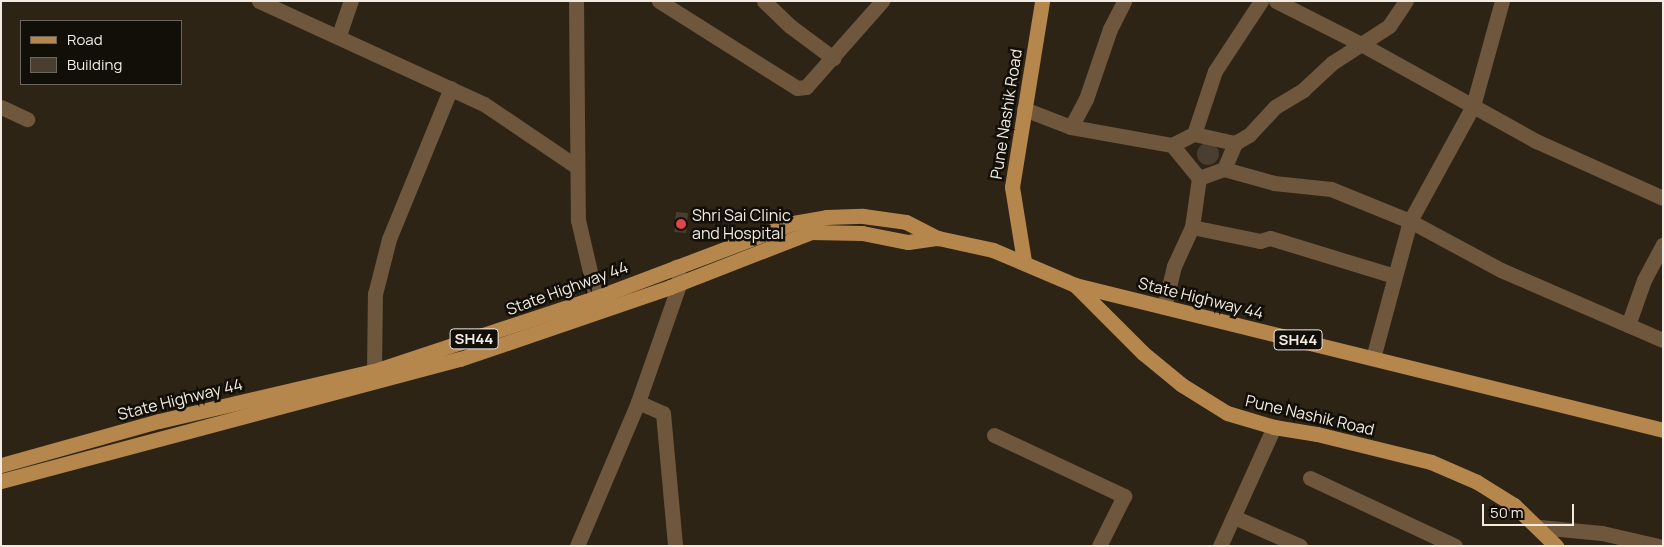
<!DOCTYPE html>
<style>
body{margin:0}
#map{position:relative;width:1664px;height:547px;overflow:hidden;background:#2e2416;font-family:Manrope,sans-serif}
div>[style]{position:absolute}
[style*='--x']{left:calc(var(--x)*1px);top:calc(var(--y)*1px);width:calc(var(--w)*1px);rotate:calc(var(--a)*1deg)}
.building>*{inset:0;background:#493e30;transform-origin:0 0}
.round{border-radius:50%}
.minor>*{height:15px;margin:-7.5px;padding:0 7.5px;transform-origin:7.5px;border-radius:7.5px;background:#6e573c}
.major>*{height:15px;margin:-7.5px;padding:0 7.5px;transform-origin:7.5px;border-radius:7.5px;background:#b6874d}
.dots>*{width:14px;height:14px;translate:-50% -50%;box-sizing:border-box;border:2px solid #120e08;border-radius:50%}
span{translate:-50% -50%;white-space:nowrap;text-align:center;line-height:1.15;-webkit-text-stroke:5px #120e08;paint-order:stroke}
.shield-label span{padding:1px 4px;background:#120e08;border:1px solid;border-radius:4px;-webkit-text-stroke-width:0}
.shield-label{font-size:15px;color:#f2ebe2;font-weight:700}
.street-label{font-size:16px;color:#f2ebe2}
.poi-label{font-size:16px;color:#f2ebe2}
.left{translate:0 -50%;text-align:left}
.frame{position:absolute;inset:0;border:2px solid #f2ebe2;pointer-events:none}
.legend{position:absolute;left:20px;top:20px;width:162px;height:65px;box-sizing:border-box;background:#120e08;border:1px solid #6c665f;margin:0;padding:6px 9px;list-style:none;font-size:15px;color:#f2ebe2}
.legend li{display:flex;align-items:center;gap:10px;height:25px}
.legend b{width:25px;border:1px solid #6c665f}
.scale{position:absolute;left:1482px;top:504px;width:92px;height:22px;box-sizing:border-box;border:2px solid #f2ebe2;border-top:0;padding-left:6px;font-size:15px;line-height:18px;white-space:nowrap;color:#f2ebe2;-webkit-text-stroke:4px #120e08;paint-order:stroke}
</style>
<div id="map">
<div class="building">
<div class="round" style="left:1197px;top:143px;width:22px;height:22px"></div>
<div style="left:676px;top:212px;width:12px;height:20px;rotate:5deg"></div>
</div>
<div class="minor">
<div style="--x:259;--y:1;--w:247;--a:24.6"></div>
<div style="--x:484;--y:104;--w:112;--a:34.1"></div>
<div style="--x:576;--y:1;--w:219;--a:89.5"></div>
<div style="--x:578;--y:220;--w:92;--a:76.9"></div>
<div style="--x:659;--y:1;--w:163;--a:32.2"></div>
<div style="--x:797;--y:88;--w:9;--a:-6"></div>
<div style="--x:806;--y:87;--w:115;--a:-48.5"></div>
<div style="--x:764;--y:1;--w:36;--a:44"></div>
<div style="--x:790;--y:26;--w:54;--a:36.7"></div>
<div style="--x:1276;--y:1;--w:95;--a:26.8"></div>
<div style="--x:1361;--y:44;--w:200;--a:29"></div>
<div style="--x:1536;--y:141;--w:139;--a:24.2"></div>
<div style="--x:339;--y:35;--w:36;--a:-71"></div>
<div style="--x:1;--y:107;--w:29;--a:25"></div>
<div style="--x:1024;--y:109;--w:50;--a:21"></div>
<div style="--x:1071;--y:127;--w:32;--a:-62"></div>
<div style="--x:1086;--y:99;--w:74;--a:-71.1"></div>
<div style="--x:1110;--y:29;--w:31;--a:-63"></div>
<div style="--x:1071;--y:127;--w:103;--a:10.1"></div>
<div style="--x:1172;--y:145;--w:25;--a:-27"></div>
<div style="--x:1194;--y:134;--w:42;--a:12.4"></div>
<div style="--x:1235;--y:143;--w:16;--a:-30"></div>
<div style="--x:1249;--y:135;--w:38;--a:-47"></div>
<div style="--x:1275;--y:107;--w:33;--a:-31"></div>
<div style="--x:1303;--y:90;--w:40;--a:-43"></div>
<div style="--x:1332;--y:63;--w:68;--a:-33"></div>
<div style="--x:1389;--y:26;--w:30;--a:-56"></div>
<div style="--x:1194;--y:134;--w:66;--a:-71.6"></div>
<div style="--x:1215;--y:71;--w:84;--a:-56.7"></div>
<div style="--x:1224;--y:169;--w:52;--a:15.6"></div>
<div style="--x:1274;--y:183;--w:57;--a:6"></div>
<div style="--x:1331;--y:189;--w:85;--a:22.1"></div>
<div style="--x:1410;--y:221;--w:103;--a:28.3"></div>
<div style="--x:1501;--y:270;--w:176;--a:23.4"></div>
<div style="--x:1199;--y:178;--w:27;--a:-20"></div>
<div style="--x:1224;--y:169;--w:28;--a:-67"></div>
<div style="--x:1192;--y:227;--w:69;--a:11.6"></div>
<div style="--x:1260;--y:241;--w:10;--a:-17"></div>
<div style="--x:1270;--y:238;--w:130;--a:17"></div>
<div style="--x:1164;--y:307;--w:42;--a:-76.3"></div>
<div style="--x:1174;--y:266;--w:43;--a:-65.2"></div>
<div style="--x:1192;--y:227;--w:49;--a:-81.9"></div>
<div style="--x:1199;--y:178;--w:43;--a:-129.3"></div>
<div style="--x:1628;--y:325;--w:48;--a:-70.4"></div>
<div style="--x:1644;--y:280;--w:40;--a:-62"></div>
<div style="--x:1373;--y:358;--w:142;--a:-74.9"></div>
<div style="--x:1410;--y:221;--w:131;--a:-61.3"></div>
<div style="--x:1473;--y:106;--w:109;--a:-74.6"></div>
<div style="--x:374;--y:371;--w:77;--a:-89.3"></div>
<div style="--x:375;--y:294;--w:57;--a:-75.7"></div>
<div style="--x:389;--y:239;--w:163;--a:-67.7"></div>
<div style="--x:638;--y:402;--w:27;--a:24"></div>
<div style="--x:663;--y:413;--w:134;--a:84.8"></div>
<div style="--x:994;--y:435;--w:144;--a:25.1"></div>
<div style="--x:1124;--y:496;--w:56;--a:116.6"></div>
<div style="--x:1310;--y:478;--w:160;--a:25.1"></div>
<div style="--x:1234;--y:517;--w:72;--a:23.7"></div>
<div style="--x:1539;--y:527;--w:63;--a:5.4"></div>
<div style="--x:1602;--y:533;--w:57;--a:13.1"></div>
<div style="--x:577;--y:546;--w:156;--a:-67"></div>
<div style="--x:638;--y:402;--w:127;--a:-70.7"></div>
<div style="--x:680;--y:282;--w:16;--a:-104"></div>
<div style="--x:1220;--y:546;--w:131;--a:-65.6"></div>
</div>
<div class="major">
<div style="--x:1024;--y:261;--w:75;--a:-99.2"></div>
<div style="--x:1012;--y:187;--w:188;--a:-80.8"></div>
<div style="--x:1075;--y:285;--w:96;--a:45"></div>
<div style="--x:1143;--y:353;--w:50;--a:39.4"></div>
<div style="--x:1182;--y:385;--w:53;--a:31.9"></div>
<div style="--x:1227;--y:413;--w:49;--a:16.6"></div>
<div style="--x:1274;--y:427;--w:44;--a:9.2"></div>
<div style="--x:1317;--y:434;--w:117;--a:13.8"></div>
<div style="--x:1431;--y:462;--w:50;--a:23.5"></div>
<div style="--x:1477;--y:482;--w:44;--a:31.9"></div>
<div style="--x:1514;--y:505;--w:59;--a:44.3"></div>
<div style="--x:1;--y:465;--w:164;--a:-15.6"></div>
<div style="--x:159;--y:421;--w:221;--a:-13.1"></div>
<div style="--x:374;--y:371;--w:233;--a:-18.3"></div>
<div style="--x:595;--y:298;--w:212;--a:-20.7"></div>
<div style="--x:793;--y:223;--w:34;--a:-10"></div>
<div style="--x:826;--y:217;--w:37;--a:-2"></div>
<div style="--x:863;--y:216;--w:43;--a:7.9"></div>
<div style="--x:906;--y:222;--w:36;--a:27"></div>
<div style="--x:938;--y:238;--w:56;--a:12.3"></div>
<div style="--x:993;--y:250;--w:89;--a:23.1"></div>
<div style="--x:1075;--y:285;--w:606;--a:13.85"></div>
<div style="--x:1;--y:481;--w:475;--a:-14.9"></div>
<div style="--x:460;--y:359;--w:222;--a:-18.9"></div>
<div style="--x:670;--y:287;--w:151;--a:-21.3"></div>
<div style="--x:811;--y:232;--w:51;--a:1.1"></div>
<div style="--x:862;--y:233;--w:47;--a:11.1"></div>
<div style="--x:908;--y:242;--w:30;--a:-8"></div>
</div>
<div class="dots">
<div style="left:681px;top:224px;background:#e0444e"></div>
</div>
<div class="shield-label">
<span style="left:474px;top:339px">SH44</span>
<span style="left:1298px;top:340px">SH44</span>
</div>
<div class="street-label">
<span style="left:1006px;top:114px;rotate:-81deg">Pune Nashik Road</span>
<span style="left:567px;top:288px;rotate:-20deg">State Highway 44</span>
<span style="left:1201px;top:298px;rotate:14deg">State Highway 44</span>
<span style="left:180px;top:399px;rotate:-14deg">State Highway 44</span>
<span style="left:1310px;top:415px;rotate:13deg">Pune Nashik Road</span>
</div>
<div class="poi-label">
<span class="left" style="left:692px;top:224px">Shri Sai Clinic<br>and Hospital</span>
</div>
<div class="frame"></div>
<ul class="legend">
<li><b style="height:6px;background:#b6874d"></b>Road</li>
<li><b style="height:14px;background:#493e30"></b>Building</li>
</ul>
<div class="scale">50 m</div>
</div>
